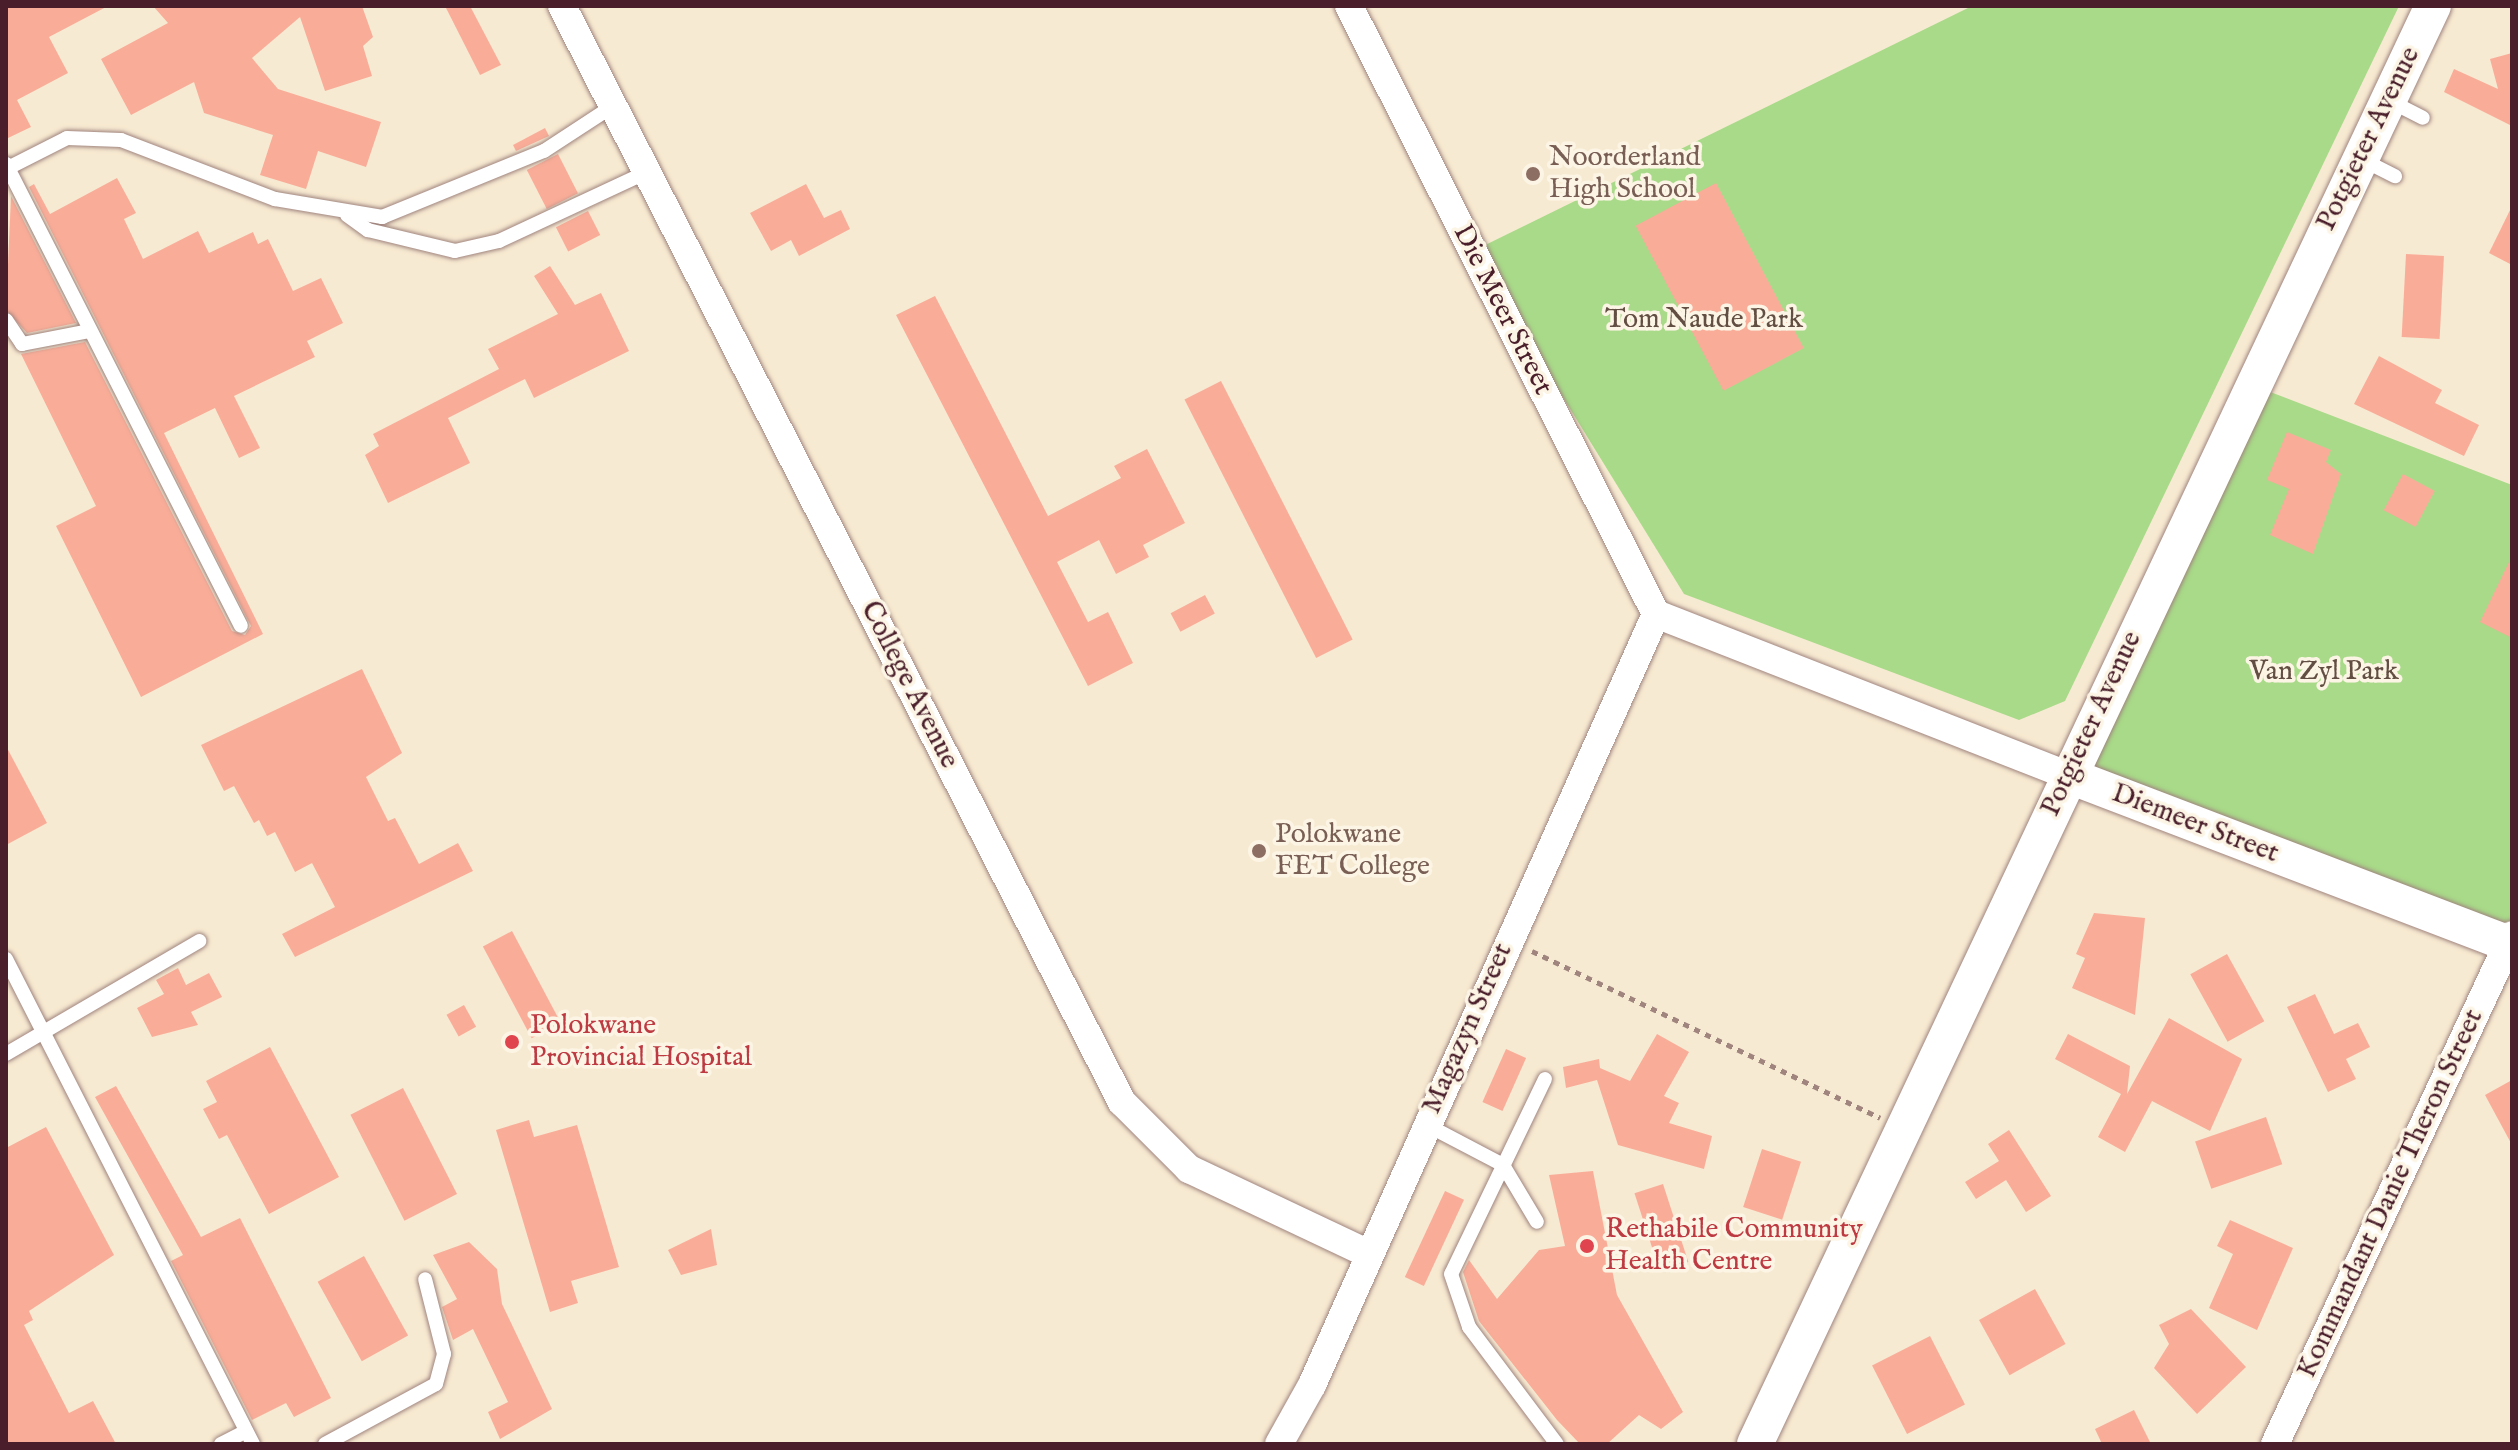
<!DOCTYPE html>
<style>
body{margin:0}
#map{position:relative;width:2518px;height:1450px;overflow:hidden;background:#f7ead2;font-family:"IM FELL English",serif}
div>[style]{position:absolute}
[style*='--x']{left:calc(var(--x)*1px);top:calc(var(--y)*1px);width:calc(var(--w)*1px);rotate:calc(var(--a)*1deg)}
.green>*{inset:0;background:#a8da89}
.building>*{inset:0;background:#f9ad99;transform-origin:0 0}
.path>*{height:5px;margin-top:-2.5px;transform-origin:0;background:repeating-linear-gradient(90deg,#a0847e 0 6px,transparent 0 12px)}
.roads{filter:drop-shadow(0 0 2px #a0847e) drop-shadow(0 0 2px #a0847e)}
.service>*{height:14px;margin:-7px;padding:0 7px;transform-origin:7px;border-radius:7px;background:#fff}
.minor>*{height:28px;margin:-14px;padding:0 14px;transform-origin:14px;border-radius:14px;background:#fff}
.tertiary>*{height:36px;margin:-18px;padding:0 18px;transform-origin:18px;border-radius:18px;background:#fff}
.dots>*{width:22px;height:22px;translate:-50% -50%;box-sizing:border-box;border:4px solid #fcf5e5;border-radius:50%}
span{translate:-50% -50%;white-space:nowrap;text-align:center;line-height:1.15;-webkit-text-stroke:7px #fcf5e5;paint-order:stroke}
.street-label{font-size:28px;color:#4a1f2b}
.education-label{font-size:28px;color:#785e54}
.left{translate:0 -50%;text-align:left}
.park-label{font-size:28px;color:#624e42}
.health-label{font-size:28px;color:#be3a42}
.frame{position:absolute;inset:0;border:8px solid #4a1f2b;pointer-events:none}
</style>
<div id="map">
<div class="green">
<div style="clip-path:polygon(1972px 6px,2399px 6px,2065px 701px,2019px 720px,1684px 594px,1473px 251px)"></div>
<div style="clip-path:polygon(2252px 385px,2512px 485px,2512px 935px,2067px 775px)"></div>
</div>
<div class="building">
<div style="clip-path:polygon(6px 6px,108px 6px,49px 37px,68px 73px,17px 100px,31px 127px,6px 139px)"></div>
<div style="clip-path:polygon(153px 6px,362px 6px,373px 37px,363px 46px,372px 76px,325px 91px,300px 17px,252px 58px,278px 89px,381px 122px,366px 167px,318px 151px,306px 189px,260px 175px,273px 135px,204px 113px,194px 82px,131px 115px,101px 59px,168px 23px)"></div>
<div style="clip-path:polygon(445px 6px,470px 6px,501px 65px,480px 75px)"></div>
<div style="clip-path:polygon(2512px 53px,2512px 126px,2444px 92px,2454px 69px,2498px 89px,2490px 59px)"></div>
<div style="clip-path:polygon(545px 128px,549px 136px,516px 151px,513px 145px)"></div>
<div style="left:558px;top:154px;width:44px;height:35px;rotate:63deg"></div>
<div style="clip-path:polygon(117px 178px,136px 213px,124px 219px,143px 259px,198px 231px,209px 253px,253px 232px,258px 244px,268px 239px,293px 291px,321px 278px,343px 323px,307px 341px,315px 357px,234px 396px,260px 448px,239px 458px,215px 408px,164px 433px,263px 634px,141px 697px,56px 526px,96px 506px,21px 354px,85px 342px,232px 631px,245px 635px,251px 626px,29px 187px,34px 184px,50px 214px)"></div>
<div style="left:1716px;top:183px;width:187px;height:91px;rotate:62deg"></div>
<div style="clip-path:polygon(806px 184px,824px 218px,841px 210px,850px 229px,799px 256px,791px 240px,771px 251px,750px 213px)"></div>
<div style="clip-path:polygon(11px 196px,76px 323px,27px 333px,6px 310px)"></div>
<div style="clip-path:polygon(2512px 206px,2512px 265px,2489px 253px)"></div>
<div style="left:588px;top:211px;width:27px;height:36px;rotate:63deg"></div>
<div style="left:2406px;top:254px;width:38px;height:83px;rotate:3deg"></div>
<div style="clip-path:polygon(550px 266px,575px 305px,601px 293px,629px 351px,534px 398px,525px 379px,448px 418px,470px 463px,388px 503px,365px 455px,379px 446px,373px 434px,499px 369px,488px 349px,558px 314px,534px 276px)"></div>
<div style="clip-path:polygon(935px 296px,1048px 516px,1121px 478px,1114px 466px,1147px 449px,1185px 523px,1143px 545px,1149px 557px,1116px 574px,1099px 540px,1057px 562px,1088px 622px,1108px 612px,1133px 663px,1088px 686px,896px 315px)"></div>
<div style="clip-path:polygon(2379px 356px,2442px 390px,2435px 403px,2479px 425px,2464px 456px,2354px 404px)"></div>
<div style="left:1221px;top:381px;width:290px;height:41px;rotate:63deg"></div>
<div style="clip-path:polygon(2287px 432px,2331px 450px,2326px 462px,2341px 474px,2313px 554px,2270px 535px,2289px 489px,2267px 480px)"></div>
<div style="left:2403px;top:474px;width:36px;height:41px;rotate:28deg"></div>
<div style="clip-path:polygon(2512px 556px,2512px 638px,2480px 622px)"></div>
<div style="left:1205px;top:595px;width:21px;height:39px;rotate:62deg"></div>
<div style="clip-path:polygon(362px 669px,402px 753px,366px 777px,388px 821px,395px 818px,419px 864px,458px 843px,473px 871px,295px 957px,282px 934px,335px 907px,312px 863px,295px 872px,275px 832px,267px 836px,259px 820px,254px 823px,234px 786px,224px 791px,201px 745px)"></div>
<div style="clip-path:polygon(6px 746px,47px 823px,6px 845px)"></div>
<div style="clip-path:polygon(2094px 913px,2145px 918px,2135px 1015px,2072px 988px,2085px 958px,2076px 954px)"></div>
<div style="left:512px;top:931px;width:104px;height:33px;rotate:62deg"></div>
<div style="left:2227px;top:954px;width:77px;height:42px;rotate:61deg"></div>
<div style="clip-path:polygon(178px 968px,186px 985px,209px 973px,222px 997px,191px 1012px,198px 1025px,152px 1037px,137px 1008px,164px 994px,156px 980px)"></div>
<div style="clip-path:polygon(2315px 994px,2334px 1034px,2358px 1023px,2370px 1047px,2346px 1059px,2356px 1079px,2328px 1092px,2287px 1007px)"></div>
<div style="left:464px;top:1005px;width:25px;height:20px;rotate:61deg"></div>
<div style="clip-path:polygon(2169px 1018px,2242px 1059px,2210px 1131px,2152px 1101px,2125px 1152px,2098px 1137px,2121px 1094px,2055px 1059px,2068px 1034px,2130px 1066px,2127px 1094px)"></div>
<div style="clip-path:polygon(1657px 1034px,1689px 1052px,1664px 1096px,1679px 1103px,1669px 1123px,1712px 1136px,1704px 1169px,1618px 1145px,1597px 1080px,1566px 1088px,1563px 1067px,1599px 1059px,1600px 1068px,1630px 1081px)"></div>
<div style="clip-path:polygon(270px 1047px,339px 1177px,269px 1214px,227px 1135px,219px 1139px,203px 1109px,217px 1102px,206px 1081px)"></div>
<div style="left:1506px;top:1049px;width:22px;height:58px;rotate:24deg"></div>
<div style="clip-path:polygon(2512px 1080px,2512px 1145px,2485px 1095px)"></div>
<div style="clip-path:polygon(116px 1086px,201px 1237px,240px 1218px,331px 1398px,294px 1417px,286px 1403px,252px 1420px,171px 1261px,183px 1255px,95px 1097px)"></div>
<div style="left:403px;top:1088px;width:119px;height:59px;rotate:63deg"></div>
<div style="left:2266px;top:1117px;width:50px;height:75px;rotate:71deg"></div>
<div style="clip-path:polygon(529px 1120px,534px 1137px,577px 1125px,619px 1267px,571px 1281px,578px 1303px,550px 1312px,496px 1130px)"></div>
<div style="clip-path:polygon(46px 1127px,114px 1255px,29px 1311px,33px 1320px,24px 1325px,69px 1413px,93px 1401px,116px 1444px,6px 1444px,6px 1148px)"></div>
<div style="clip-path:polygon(2009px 1130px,2051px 1196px,2026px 1212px,2006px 1180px,1976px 1199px,1965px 1182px,1999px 1161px,1988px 1144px)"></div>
<div style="left:1762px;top:1149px;width:41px;height:61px;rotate:18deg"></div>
<div style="clip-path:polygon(1593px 1171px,1617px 1295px,1683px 1412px,1661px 1429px,1639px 1415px,1607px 1444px,1580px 1444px,1557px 1420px,1479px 1321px,1463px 1272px,1469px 1260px,1497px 1299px,1539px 1250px,1565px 1246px,1549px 1175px)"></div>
<div style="left:1663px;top:1184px;width:82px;height:30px;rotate:72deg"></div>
<div style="left:1445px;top:1191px;width:21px;height:95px;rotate:25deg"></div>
<div style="clip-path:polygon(2230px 1220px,2293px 1248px,2257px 1330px,2209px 1308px,2233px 1254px,2217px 1246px)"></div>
<div style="clip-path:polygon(711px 1229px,717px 1265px,681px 1275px,668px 1250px)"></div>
<div style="clip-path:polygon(469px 1242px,497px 1269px,502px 1304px,552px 1409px,500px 1439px,488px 1412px,508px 1402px,473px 1329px,453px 1340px,442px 1307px,457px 1299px,433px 1255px)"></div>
<div style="left:364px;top:1256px;width:91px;height:53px;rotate:61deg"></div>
<div style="left:2035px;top:1289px;width:63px;height:64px;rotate:61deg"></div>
<div style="clip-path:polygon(2191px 1309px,2246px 1367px,2197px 1414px,2154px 1368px,2169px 1344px,2159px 1325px)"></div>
<div style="left:1930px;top:1336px;width:77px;height:65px;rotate:63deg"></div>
<div style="clip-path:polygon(2134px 1410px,2151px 1444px,2102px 1444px,2095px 1429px)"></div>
</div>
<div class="path">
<div style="--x:1532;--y:951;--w:386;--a:25.6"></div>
</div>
<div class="roads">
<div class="service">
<div style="--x:2388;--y:100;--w:39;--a:27"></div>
<div style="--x:2363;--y:160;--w:36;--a:27"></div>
<div style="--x:6;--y:164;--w:518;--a:63.04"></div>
<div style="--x:6;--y:169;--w:68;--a:-26.9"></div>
<div style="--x:67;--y:138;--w:54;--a:2.1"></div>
<div style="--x:121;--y:140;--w:165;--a:21"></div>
<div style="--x:275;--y:199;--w:109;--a:9.5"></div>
<div style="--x:382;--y:217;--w:175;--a:-22.2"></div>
<div style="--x:544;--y:151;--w:82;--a:-33.1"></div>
<div style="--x:347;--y:215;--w:26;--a:36"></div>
<div style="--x:368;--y:230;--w:89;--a:13.6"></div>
<div style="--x:455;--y:251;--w:45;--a:-12.8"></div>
<div style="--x:499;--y:241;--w:163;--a:-25"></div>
<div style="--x:6;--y:320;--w:29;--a:56"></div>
<div style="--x:22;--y:344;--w:68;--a:-11"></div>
<div style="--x:6;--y:959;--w:544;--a:63.01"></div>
<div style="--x:6;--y:1054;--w:224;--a:-30.3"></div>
<div style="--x:1545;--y:1079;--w:216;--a:115.7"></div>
<div style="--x:1451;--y:1274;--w:56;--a:71.2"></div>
<div style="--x:1469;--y:1327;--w:146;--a:53.1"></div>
<div style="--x:1425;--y:1124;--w:88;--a:27.7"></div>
<div style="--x:1503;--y:1165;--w:66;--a:59.2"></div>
<div style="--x:221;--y:1444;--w:28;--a:-27"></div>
<div style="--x:325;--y:1444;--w:126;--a:-28.4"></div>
<div style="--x:436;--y:1384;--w:31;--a:-75"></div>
<div style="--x:444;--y:1354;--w:77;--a:-104.2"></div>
</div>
<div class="minor">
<div style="--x:562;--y:6;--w:1231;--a:62.94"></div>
<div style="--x:1122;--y:1102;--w:95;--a:45"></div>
<div style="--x:1189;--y:1169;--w:199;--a:25.3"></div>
<div style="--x:1349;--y:6;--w:681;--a:63.21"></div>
<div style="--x:1656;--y:614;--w:441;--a:21.4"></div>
<div style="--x:1279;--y:1444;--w:68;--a:-60.8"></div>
<div style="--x:1312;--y:1385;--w:844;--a:-65.95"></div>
<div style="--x:2275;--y:1444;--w:561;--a:-65.03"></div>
</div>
<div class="tertiary">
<div style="--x:2067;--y:775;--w:476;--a:20.9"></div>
<div style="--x:1755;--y:1444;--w:1590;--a:-64.76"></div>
</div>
</div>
<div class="dots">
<div style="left:1533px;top:174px;background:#8d6e63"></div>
<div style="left:1259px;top:851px;background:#8d6e63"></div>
<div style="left:512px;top:1042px;background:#e0444e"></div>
<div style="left:1587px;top:1246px;background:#e0444e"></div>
</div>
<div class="street-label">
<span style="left:2369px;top:139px;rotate:-64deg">Potgieter Avenue</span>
<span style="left:1502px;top:310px;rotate:63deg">Die Meer Street</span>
<span style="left:909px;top:685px;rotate:63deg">College Avenue</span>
<span style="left:2092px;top:724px;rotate:-65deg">Potgieter Avenue</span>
<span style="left:2195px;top:824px;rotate:21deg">Diemeer Street</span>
<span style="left:1468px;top:1029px;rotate:-66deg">Magazyn Street</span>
<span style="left:2391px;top:1194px;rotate:-65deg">Kommandant Danie Theron Street</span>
</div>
<div class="education-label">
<span class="left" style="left:1549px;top:174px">Noorderland<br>High School</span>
<span class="left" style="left:1275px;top:851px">Polokwane<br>FET College</span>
</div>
<div class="park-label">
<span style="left:1704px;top:320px">Tom Naude Park</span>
<span style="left:2324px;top:672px">Van Zyl Park</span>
</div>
<div class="health-label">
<span class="left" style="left:530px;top:1042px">Polokwane<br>Provincial Hospital</span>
<span class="left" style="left:1605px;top:1246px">Rethabile Community<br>Health Centre</span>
</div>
<div class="frame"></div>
</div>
